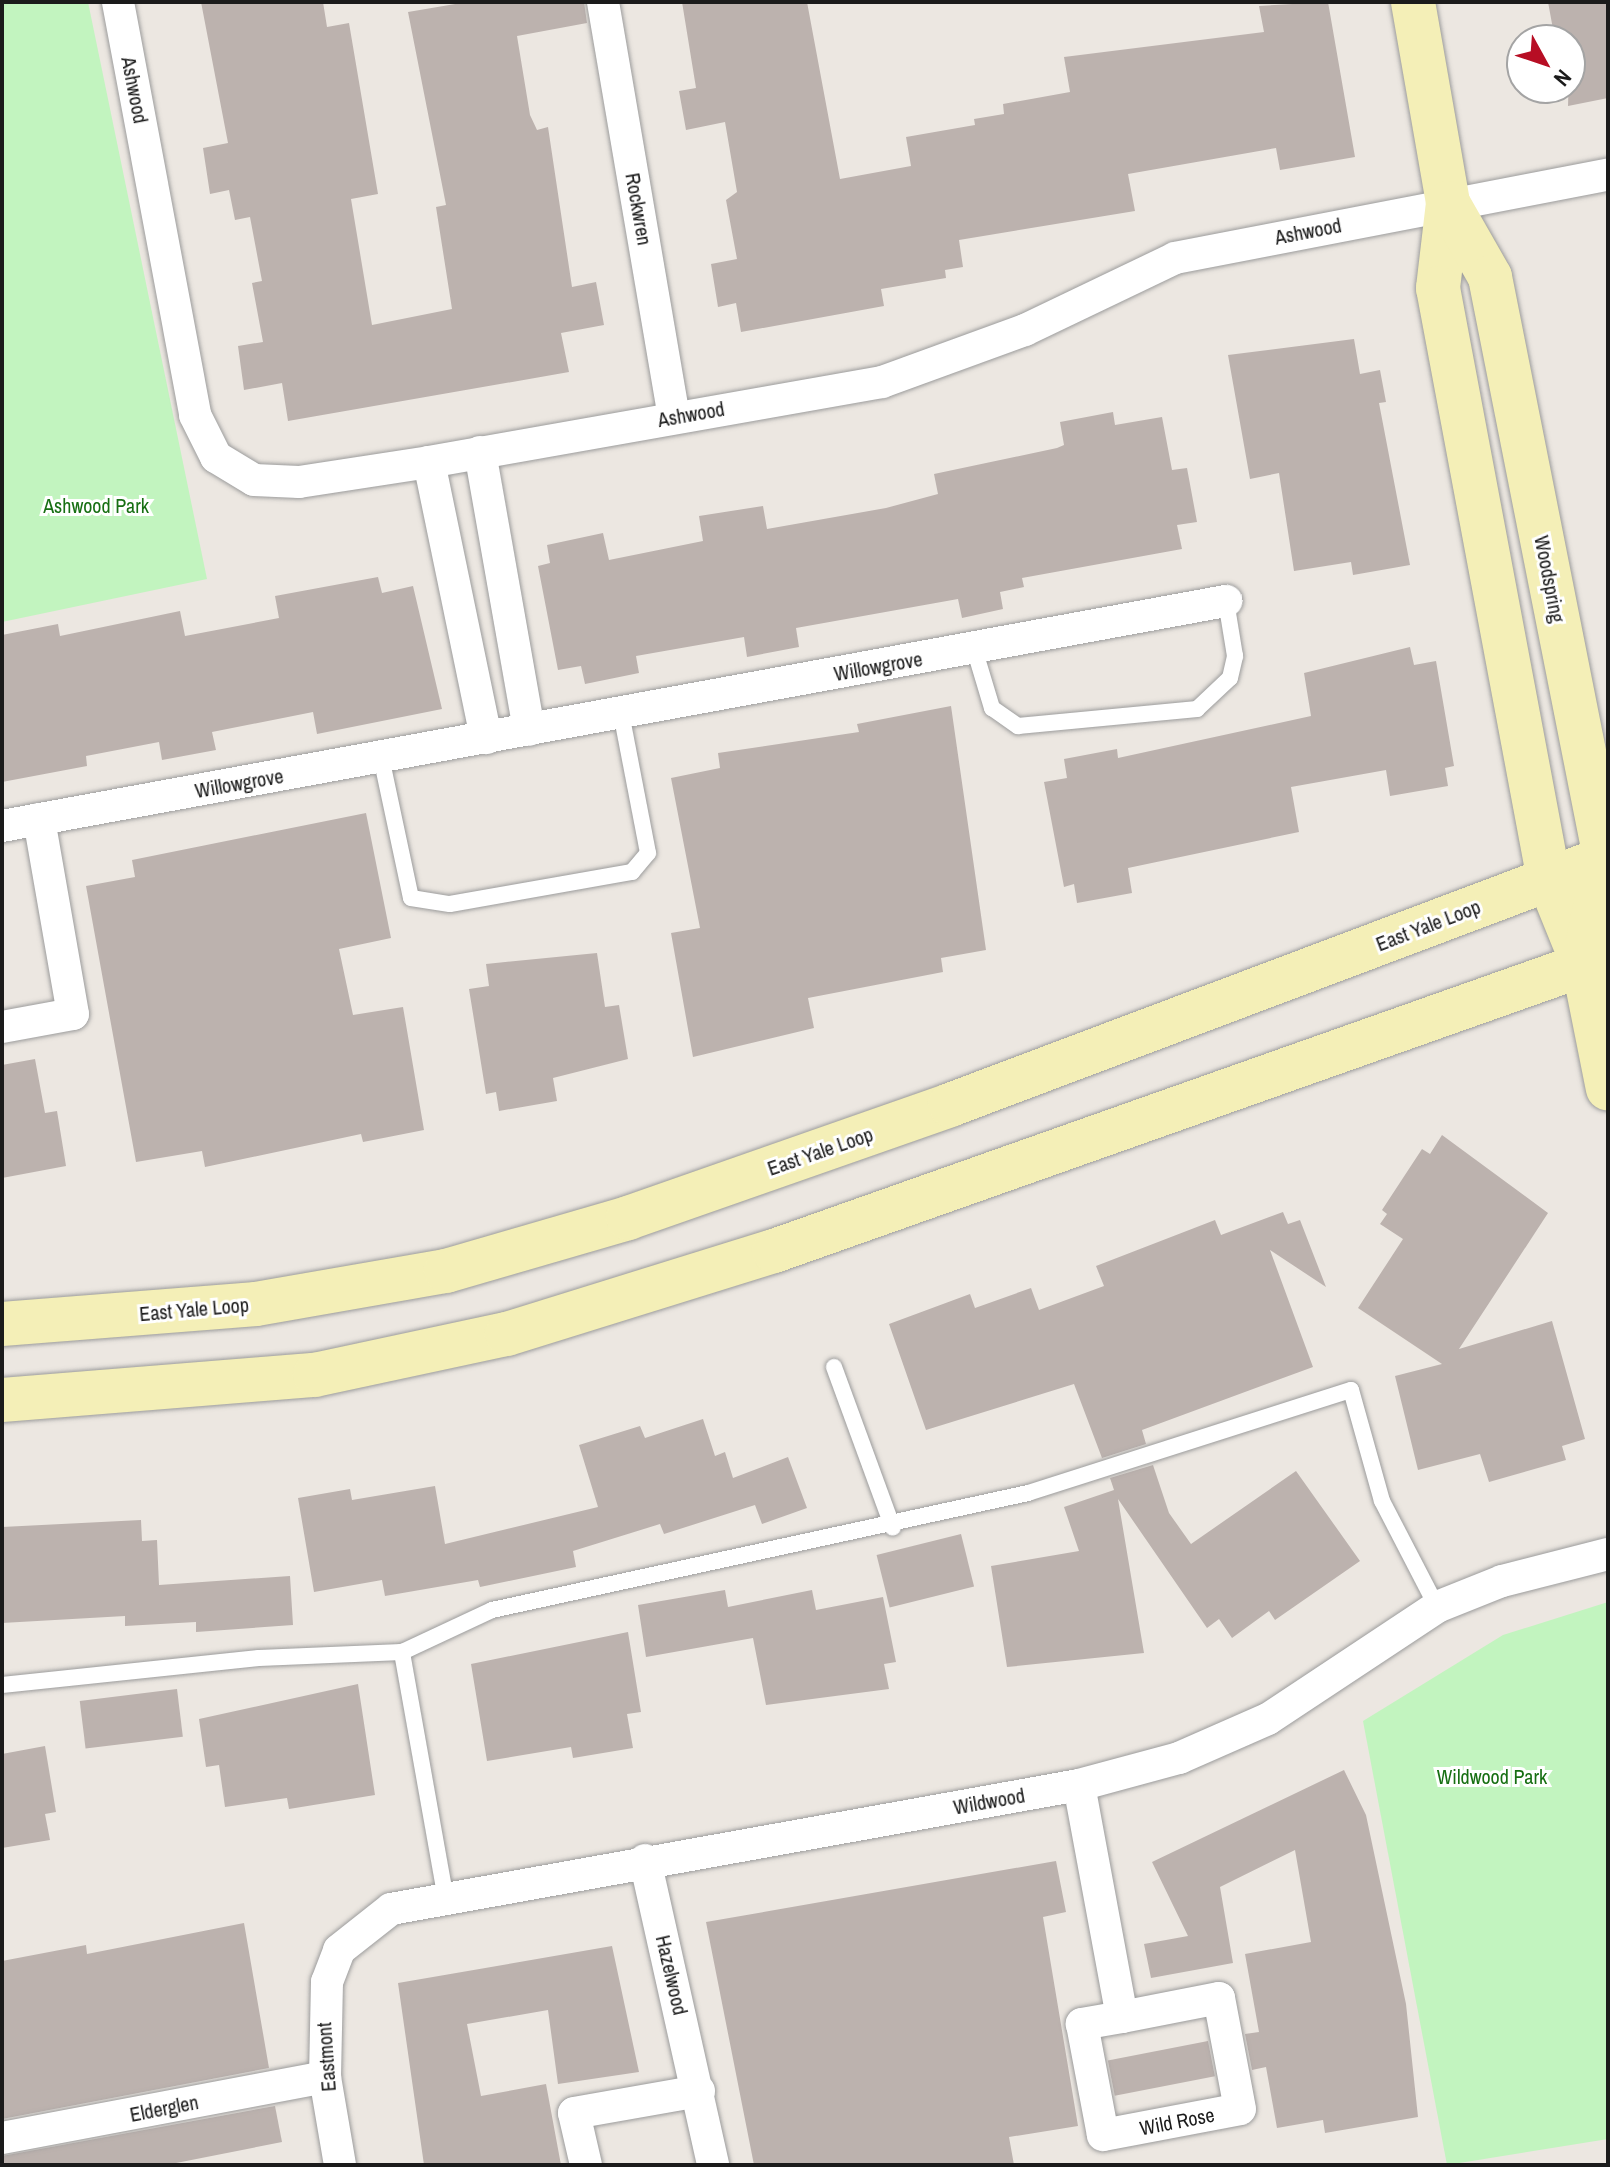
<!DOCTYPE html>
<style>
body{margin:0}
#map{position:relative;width:1610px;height:2167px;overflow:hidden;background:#ece7e1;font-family:"Archivo Narrow",sans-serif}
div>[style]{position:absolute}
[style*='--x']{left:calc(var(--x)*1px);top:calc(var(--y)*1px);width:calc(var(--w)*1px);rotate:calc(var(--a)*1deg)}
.park>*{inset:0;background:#c2f4bf}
.building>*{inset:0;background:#bcb2ae;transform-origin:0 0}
.roads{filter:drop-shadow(0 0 2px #9c9c9c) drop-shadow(0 0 2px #9c9c9c)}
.lane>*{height:16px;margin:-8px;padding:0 8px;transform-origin:8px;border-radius:8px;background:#fff}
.street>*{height:32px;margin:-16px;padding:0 16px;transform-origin:16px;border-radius:16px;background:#fff}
.secondary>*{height:44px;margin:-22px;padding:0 22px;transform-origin:22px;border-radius:22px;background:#f4efb7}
span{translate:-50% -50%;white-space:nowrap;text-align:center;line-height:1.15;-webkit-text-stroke:6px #fff;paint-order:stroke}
.street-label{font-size:20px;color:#1b1b1b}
.park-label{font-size:20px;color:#176f13}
.frame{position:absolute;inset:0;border:4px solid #1b1b1b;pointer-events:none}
.north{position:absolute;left:1506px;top:24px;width:80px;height:80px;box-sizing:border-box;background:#fff;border:2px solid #a4a4a4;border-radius:50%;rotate:130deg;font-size:22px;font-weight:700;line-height:32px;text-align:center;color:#1b1b1b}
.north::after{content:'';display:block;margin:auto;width:28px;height:36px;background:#b70e24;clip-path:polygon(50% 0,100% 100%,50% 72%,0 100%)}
</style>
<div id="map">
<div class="park">
<div style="clip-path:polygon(2px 2px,88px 2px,207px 579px,2px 622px)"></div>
<div style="clip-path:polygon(1608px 1602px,1608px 2139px,1447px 2165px,1363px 1721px,1503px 1635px)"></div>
</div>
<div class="building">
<div style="clip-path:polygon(201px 2px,323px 2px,327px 27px,349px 23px,378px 194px,351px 199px,372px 325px,452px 309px,436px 207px,446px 205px,408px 12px,467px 2px,584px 2px,587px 23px,517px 36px,530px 115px,537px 130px,548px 127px,572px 287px,596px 282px,604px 325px,561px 333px,569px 372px,288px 421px,282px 383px,244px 390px,238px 346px,263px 342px,252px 283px,262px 281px,250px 217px,235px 220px,229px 190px,210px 194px,203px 148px,228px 143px)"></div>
<div style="clip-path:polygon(682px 2px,807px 2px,840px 179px,911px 166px,906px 137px,975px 125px,974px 119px,1004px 114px,1003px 104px,1070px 92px,1064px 57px,1264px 32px,1259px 6px,1328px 2px,1355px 157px,1280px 170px,1276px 148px,1128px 174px,1135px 211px,959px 240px,963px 267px,945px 270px,946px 278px,881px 289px,884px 306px,741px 332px,736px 303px,718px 307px,711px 264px,737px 259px,726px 200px,737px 192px,725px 122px,686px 130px,679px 91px,696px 88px)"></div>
<div style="clip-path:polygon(1548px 2px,1608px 2px,1608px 98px,1568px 106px,1570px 40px,1555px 40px)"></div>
<div style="clip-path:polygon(1354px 339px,1360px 374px,1380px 370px,1386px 402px,1379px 403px,1410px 565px,1353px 575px,1351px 562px,1294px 571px,1279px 473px,1250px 479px,1228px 355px)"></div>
<div style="clip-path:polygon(1113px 412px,1115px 425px,1162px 417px,1172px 470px,1187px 468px,1197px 522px,1177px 525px,1182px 549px,1022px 578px,1024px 587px,1000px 592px,1003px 609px,962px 618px,958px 599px,796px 628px,799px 647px,747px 657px,744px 637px,636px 656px,639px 673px,585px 684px,581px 666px,558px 670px,538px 566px,550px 563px,547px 545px,603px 533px,609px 560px,703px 541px,699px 516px,763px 506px,767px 529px,886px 508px,938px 494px,934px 474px,1057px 448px,1064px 445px,1060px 422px)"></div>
<div style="clip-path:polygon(378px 577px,382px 593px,413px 586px,442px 709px,317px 734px,313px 712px,212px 732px,216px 750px,162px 760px,159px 742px,86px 756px,87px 766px,2px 782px,2px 635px,58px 624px,60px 636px,180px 611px,185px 636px,279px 618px,275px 596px)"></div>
<div style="clip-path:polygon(1410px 647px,1414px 665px,1436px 661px,1454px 766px,1445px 768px,1448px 786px,1390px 796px,1386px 770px,1291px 787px,1299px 832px,1128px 868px,1132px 893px,1077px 903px,1074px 884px,1064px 887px,1044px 782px,1067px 778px,1064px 759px,1117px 749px,1118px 758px,1311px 716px,1304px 673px)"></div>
<div style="clip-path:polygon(951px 706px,986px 950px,941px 958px,943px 972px,808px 998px,814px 1028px,693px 1057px,671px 933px,700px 928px,671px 778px,720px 768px,718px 753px,859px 732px,857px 724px)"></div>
<div style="clip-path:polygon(366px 813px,391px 938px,339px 949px,353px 1015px,403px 1007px,424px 1130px,363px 1142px,361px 1134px,205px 1167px,202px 1151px,136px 1162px,86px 886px,135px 877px,132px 860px)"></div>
<div style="clip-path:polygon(597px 953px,605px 1007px,619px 1005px,628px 1059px,553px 1078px,557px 1101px,499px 1111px,496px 1092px,486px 1094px,469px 989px,489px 986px,486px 964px)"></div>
<div style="clip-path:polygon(35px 1059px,45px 1113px,57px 1111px,66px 1166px,2px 1178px,2px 1065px)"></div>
<div style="clip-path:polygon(1442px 1135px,1548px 1213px,1459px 1349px,1552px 1321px,1585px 1439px,1562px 1446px,1566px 1460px,1489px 1482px,1480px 1454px,1418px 1470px,1395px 1376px,1442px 1364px,1358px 1308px,1403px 1239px,1380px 1224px,1387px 1214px,1382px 1210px,1422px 1149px,1430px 1154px)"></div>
<div style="clip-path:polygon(1283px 1212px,1288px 1224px,1300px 1220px,1326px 1287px,1270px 1250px,1313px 1367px,1142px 1430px,1146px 1444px,1102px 1458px,1074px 1384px,926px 1430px,889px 1324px,970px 1294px,975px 1308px,1031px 1288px,1039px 1310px,1104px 1286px,1096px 1266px,1215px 1220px,1221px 1235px)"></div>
<div style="clip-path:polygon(703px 1419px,715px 1456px,725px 1452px,733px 1478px,788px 1457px,807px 1508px,762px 1524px,755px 1505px,664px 1534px,660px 1524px,573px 1551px,576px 1567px,480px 1587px,478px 1580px,385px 1596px,382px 1580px,314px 1592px,298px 1498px,350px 1489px,352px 1500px,435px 1486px,445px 1544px,598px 1507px,579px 1445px,640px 1426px,645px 1438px)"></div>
<div style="clip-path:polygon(1153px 1465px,1169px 1513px,1191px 1544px,1296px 1471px,1360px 1561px,1275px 1620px,1269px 1611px,1232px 1638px,1219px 1619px,1207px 1628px,1118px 1499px,1144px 1653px,1007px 1667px,991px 1566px,1079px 1551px,1064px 1507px,1114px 1490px,1110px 1478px)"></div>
<div style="clip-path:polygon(141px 1520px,142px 1541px,157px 1540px,159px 1585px,290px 1576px,293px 1625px,196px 1632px,196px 1622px,125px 1626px,125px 1616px,2px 1623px,2px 1527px)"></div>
<div style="left:961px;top:1534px;width:54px;height:87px;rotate:76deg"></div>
<div style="clip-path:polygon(725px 1590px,728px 1607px,812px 1590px,816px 1610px,883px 1597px,896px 1662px,884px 1664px,889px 1689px,766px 1705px,753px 1638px,646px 1657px,638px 1605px)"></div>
<div style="clip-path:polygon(628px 1632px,641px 1712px,627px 1714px,633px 1748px,573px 1758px,571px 1747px,487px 1761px,471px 1664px)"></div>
<div style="clip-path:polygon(358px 1684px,375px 1795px,289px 1809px,287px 1798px,225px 1807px,219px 1765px,206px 1767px,199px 1719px)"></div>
<div style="left:177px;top:1689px;width:48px;height:98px;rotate:83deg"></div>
<div style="clip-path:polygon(45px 1746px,56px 1812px,45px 1814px,50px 1840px,2px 1848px,2px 1754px)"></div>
<div style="clip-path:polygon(1344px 1770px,1366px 1815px,1406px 2004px,1418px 2117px,1325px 2133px,1323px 2120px,1277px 2128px,1266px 2067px,1252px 2070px,1245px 2034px,1259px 2032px,1245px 1954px,1311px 1942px,1295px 1850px,1220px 1887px,1233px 1963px,1151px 1978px,1144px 1944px,1188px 1936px,1152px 1862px)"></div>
<div style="clip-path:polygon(1056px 1861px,1066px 1912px,1043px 1917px,1078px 2126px,1009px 2137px,1014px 2165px,754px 2165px,706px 1922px)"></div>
<div style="clip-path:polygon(244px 1923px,269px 2068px,2px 2119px,2px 1961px,86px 1945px,87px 1954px)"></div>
<div style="clip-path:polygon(612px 1946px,639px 2072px,558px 2084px,548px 2010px,467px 2024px,481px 2096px,546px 2084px,561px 2165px,424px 2165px,398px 1983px)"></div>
<div style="left:1208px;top:2041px;width:36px;height:102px;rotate:79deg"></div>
<div style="clip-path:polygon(275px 2106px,282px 2142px,166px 2165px,2px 2165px,2px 2156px)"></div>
</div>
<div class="roads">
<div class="lane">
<div style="--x:974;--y:648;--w:63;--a:73.3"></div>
<div style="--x:992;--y:708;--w:32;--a:35"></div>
<div style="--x:1018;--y:726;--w:180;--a:-5.4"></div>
<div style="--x:1197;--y:709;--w:45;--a:-43.2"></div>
<div style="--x:1230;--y:678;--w:23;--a:-77"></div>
<div style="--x:1235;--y:656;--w:56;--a:-99.3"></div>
<div style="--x:381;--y:757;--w:144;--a:78"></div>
<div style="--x:411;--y:898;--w:39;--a:9"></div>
<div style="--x:450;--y:904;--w:185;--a:-10"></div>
<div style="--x:632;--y:872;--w:25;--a:-50"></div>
<div style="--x:648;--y:853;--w:143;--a:-100.9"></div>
<div style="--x:834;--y:1367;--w:171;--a:69.9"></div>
<div style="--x:2;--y:1685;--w:258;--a:-6"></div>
<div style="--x:259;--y:1658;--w:143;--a:-2.4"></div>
<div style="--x:445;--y:1894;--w:246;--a:-100.1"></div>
<div style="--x:402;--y:1652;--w:99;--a:-25"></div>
<div style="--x:492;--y:1610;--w:549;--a:-12.31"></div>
<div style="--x:1028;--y:1493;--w:339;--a:-17.7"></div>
<div style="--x:1351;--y:1390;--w:115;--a:74.4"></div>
<div style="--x:1382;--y:1501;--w:119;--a:62.6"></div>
</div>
<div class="street">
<div style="--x:118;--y:2;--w:420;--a:79.4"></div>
<div style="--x:195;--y:415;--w:47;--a:63.4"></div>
<div style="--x:216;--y:457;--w:44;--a:31.2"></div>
<div style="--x:254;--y:480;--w:45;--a:2.5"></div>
<div style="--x:299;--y:482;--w:132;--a:-8.7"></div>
<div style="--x:429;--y:462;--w:460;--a:-10"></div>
<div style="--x:882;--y:382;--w:152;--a:-20"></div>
<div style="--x:1025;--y:330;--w:166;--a:-25.6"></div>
<div style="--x:1175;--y:258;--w:441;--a:-10.9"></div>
<div style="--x:603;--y:2;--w:421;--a:80.3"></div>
<div style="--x:480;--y:452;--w:282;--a:80"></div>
<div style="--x:429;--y:462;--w:282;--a:78.3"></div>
<div style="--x:2;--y:826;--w:1245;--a:-10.42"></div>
<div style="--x:2;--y:1027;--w:72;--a:-10.4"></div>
<div style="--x:73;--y:1014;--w:198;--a:-99.9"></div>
<div style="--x:1079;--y:1785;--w:236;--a:79.5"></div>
<div style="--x:1122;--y:2017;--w:41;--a:170.1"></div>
<div style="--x:1082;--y:2024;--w:113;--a:79.3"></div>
<div style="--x:1103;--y:2135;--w:139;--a:-10.7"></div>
<div style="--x:1240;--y:2109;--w:113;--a:-100.7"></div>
<div style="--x:1219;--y:1998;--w:99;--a:168.9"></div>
<div style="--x:645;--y:1860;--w:312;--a:77.4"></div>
<div style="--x:2;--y:2138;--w:329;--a:-10.7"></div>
<div style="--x:340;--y:2165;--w:89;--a:-99.7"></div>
<div style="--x:325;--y:2077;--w:95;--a:-88.8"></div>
<div style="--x:327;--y:1982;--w:34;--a:-69"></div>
<div style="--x:339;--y:1950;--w:66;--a:-38.3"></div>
<div style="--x:391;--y:1909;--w:699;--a:-10.22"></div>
<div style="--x:1079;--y:1785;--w:104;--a:-15.1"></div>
<div style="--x:1179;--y:1758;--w:97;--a:-23.7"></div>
<div style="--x:1268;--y:1719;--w:203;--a:-33.5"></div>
<div style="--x:1437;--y:1607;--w:70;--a:-21.8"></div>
<div style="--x:1502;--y:1581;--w:109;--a:-14.3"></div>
<div style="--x:586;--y:2165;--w:53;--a:-103"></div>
<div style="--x:574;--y:2113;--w:127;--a:-10"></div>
</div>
<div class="secondary">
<div style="--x:1413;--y:2;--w:204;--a:80.1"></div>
<div style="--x:1448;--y:203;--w:86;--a:96.7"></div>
<div style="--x:1438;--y:288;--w:602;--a:79.38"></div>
<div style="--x:1549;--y:880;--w:91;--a:68"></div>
<div style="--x:1583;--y:964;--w:127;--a:78.7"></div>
<div style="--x:1448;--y:203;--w:85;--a:60.4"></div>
<div style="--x:1490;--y:277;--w:592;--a:78.8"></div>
<div style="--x:1605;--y:858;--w:108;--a:101.7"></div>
<div style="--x:2;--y:1324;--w:255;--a:-4.5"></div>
<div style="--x:256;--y:1304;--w:193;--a:-9.9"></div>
<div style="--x:446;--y:1271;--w:190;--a:-16.2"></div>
<div style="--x:628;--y:1218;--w:341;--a:-19.3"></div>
<div style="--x:950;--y:1105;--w:703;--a:-20.65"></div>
<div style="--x:2;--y:1400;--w:314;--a:-4.6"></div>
<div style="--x:315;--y:1375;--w:196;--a:-12.1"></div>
<div style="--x:507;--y:1334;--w:280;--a:-17.3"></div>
<div style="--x:774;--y:1251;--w:885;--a:-19.48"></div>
</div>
</div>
<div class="street-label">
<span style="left:135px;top:90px;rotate:79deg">Ashwood</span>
<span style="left:639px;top:209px;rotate:80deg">Rockwren</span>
<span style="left:1308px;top:231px;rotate:-11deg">Ashwood</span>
<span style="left:691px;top:414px;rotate:-10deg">Ashwood</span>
<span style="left:1550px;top:579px;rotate:79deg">Woodspring</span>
<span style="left:878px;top:666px;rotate:-10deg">Willowgrove</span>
<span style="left:239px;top:783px;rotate:-10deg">Willowgrove</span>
<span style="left:1428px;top:925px;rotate:-21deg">East Yale Loop</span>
<span style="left:820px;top:1151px;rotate:-19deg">East Yale Loop</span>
<span style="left:194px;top:1309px;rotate:-5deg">East Yale Loop</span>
<span style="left:989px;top:1801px;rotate:-10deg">Wildwood</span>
<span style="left:672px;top:1975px;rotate:77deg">Hazelwood</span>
<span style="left:326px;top:2057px;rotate:-94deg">Eastmont</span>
<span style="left:164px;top:2108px;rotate:-11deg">Elderglen</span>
<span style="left:1177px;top:2121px;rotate:-11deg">Wild Rose</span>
</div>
<div class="park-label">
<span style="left:96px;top:505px">Ashwood Park</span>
<span style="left:1492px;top:1776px">Wildwood Park</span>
</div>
<div class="frame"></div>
<div class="north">N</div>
</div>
